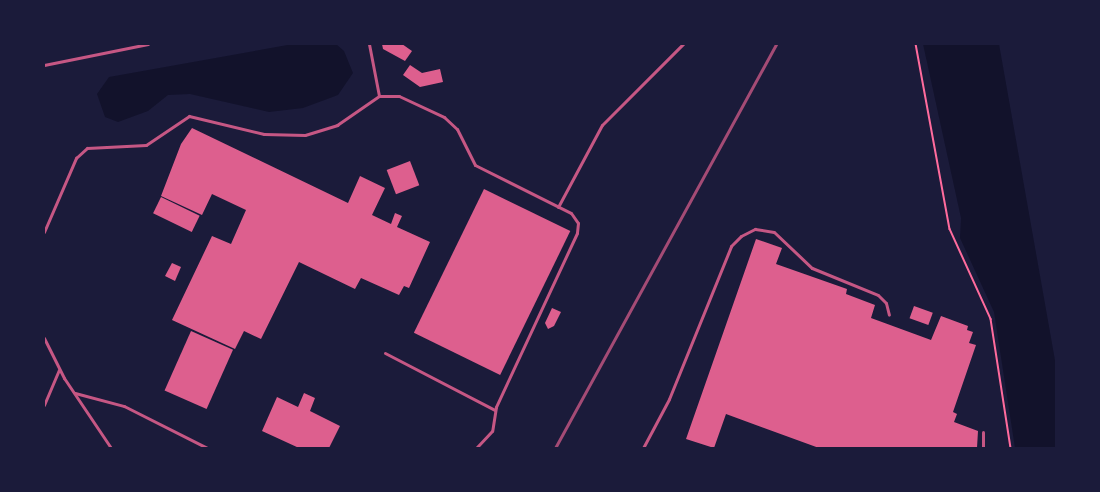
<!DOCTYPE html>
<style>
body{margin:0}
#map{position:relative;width:1100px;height:492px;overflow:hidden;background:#1b1b3a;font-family:Mulish,sans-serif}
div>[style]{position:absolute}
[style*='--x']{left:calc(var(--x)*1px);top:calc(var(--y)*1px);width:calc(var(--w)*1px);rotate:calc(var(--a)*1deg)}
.water>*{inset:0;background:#12122b}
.building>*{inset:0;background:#dd5f8e;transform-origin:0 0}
.path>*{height:1.5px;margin:-0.75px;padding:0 0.75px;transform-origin:0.75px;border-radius:0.75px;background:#ff6b9d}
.service>*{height:3px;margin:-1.5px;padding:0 1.5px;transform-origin:1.5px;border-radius:1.5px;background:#c65784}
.rail>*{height:3px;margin:-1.5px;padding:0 1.5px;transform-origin:1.5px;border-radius:1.5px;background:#a44b75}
span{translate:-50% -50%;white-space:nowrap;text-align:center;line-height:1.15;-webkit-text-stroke:6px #1b1b3a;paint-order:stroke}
.frame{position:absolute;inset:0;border:45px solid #1b1b3a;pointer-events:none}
</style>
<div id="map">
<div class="water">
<div style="clip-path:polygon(293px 44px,336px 44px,344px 51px,353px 73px,338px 95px,303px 108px,269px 112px,190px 94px,168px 95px,148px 111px,118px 122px,105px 117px,97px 94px,109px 77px)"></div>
<div style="clip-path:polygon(923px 44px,999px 44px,1056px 366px,1056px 448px,1015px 448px,994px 312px,960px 238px,961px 218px)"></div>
</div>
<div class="building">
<div style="clip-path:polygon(382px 44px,402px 44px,412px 51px,405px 61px,383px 49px)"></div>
<div style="clip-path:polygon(410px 65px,422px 73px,440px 69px,443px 82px,420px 87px,403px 75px)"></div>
<div style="clip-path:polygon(192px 128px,348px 203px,360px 176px,385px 188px,372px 215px,391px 224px,395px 213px,402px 216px,397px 227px,430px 242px,409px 288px,404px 286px,399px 295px,361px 278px,355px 289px,299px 262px,261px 339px,244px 331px,235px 349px,172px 320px,212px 236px,231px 244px,246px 210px,212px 194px,202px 215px,161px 196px,181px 144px)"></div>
<div style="left:410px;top:161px;width:26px;height:25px;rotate:69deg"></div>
<div style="left:484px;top:189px;width:96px;height:160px;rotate:26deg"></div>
<div style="left:161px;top:197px;width:43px;height:18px;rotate:26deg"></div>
<div style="clip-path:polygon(756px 239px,782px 248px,776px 264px,847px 289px,846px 294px,875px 305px,871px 318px,931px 340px,941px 316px,968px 326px,967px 330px,973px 332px,969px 343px,976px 345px,953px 412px,957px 414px,954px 422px,978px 431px,977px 448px,819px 448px,726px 414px,714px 448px,686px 439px)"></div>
<div style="clip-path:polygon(172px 263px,181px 267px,175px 281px,165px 276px)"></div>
<div style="left:914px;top:306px;width:20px;height:13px;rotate:20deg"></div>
<div style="clip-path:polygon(552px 308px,561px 312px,554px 326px,548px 329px,545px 323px)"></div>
<div style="left:191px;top:331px;width:46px;height:65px;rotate:24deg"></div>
<div style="clip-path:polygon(304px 393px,315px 398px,310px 411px,340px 426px,329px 448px,299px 448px,262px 431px,277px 397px,298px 407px)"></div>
</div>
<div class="path">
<div style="--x:916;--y:44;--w:188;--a:79.6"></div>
<div style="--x:950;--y:229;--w:99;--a:65.5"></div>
<div style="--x:991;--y:319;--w:131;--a:81.2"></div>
</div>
<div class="service">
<div style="--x:369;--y:44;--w:53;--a:79.1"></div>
<div style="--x:379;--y:96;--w:20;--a:0"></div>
<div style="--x:399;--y:96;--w:50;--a:25"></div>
<div style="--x:444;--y:117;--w:18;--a:43"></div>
<div style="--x:457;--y:129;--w:40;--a:63.4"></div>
<div style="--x:475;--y:165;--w:107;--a:26.6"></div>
<div style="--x:571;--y:213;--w:12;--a:55"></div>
<div style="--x:578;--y:223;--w:10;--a:96"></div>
<div style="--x:577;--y:233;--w:192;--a:115"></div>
<div style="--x:496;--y:407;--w:24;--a:99"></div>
<div style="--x:492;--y:431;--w:23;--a:133"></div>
<div style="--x:44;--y:65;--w:106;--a:-11.4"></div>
<div style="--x:558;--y:207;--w:93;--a:-61.8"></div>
<div style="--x:602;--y:125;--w:115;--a:-45"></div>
<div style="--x:44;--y:232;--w:81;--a:-66.6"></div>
<div style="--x:76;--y:158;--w:15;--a:-42"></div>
<div style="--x:87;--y:148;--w:59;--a:-2.9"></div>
<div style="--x:146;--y:145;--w:52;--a:-34"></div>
<div style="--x:189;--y:116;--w:77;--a:13.5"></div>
<div style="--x:264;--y:134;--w:41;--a:1.4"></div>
<div style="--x:305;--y:135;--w:34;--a:-17"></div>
<div style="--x:337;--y:125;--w:51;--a:-34.6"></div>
<div style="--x:44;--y:338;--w:45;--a:63.4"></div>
<div style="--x:64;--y:378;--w:84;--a:56.1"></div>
<div style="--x:385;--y:353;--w:124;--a:27.4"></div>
<div style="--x:75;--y:393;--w:51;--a:14.9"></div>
<div style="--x:124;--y:406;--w:93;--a:26.8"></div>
<div style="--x:44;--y:405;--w:38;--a:-67"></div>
<div style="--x:643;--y:448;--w:55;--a:-62"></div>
<div style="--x:669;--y:399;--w:165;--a:-67.9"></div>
<div style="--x:731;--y:246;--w:14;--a:-45"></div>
<div style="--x:741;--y:236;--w:16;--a:-27"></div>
<div style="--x:755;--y:229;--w:19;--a:9"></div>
<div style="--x:774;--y:232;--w:52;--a:43.5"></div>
<div style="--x:812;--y:268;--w:71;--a:22.2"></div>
<div style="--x:878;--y:295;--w:11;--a:45"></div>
<div style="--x:886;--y:303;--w:12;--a:76"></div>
<div style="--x:983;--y:448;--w:16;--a:-90"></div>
</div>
<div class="rail">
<div style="--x:555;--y:448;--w:460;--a:-61.3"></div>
</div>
<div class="frame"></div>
</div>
